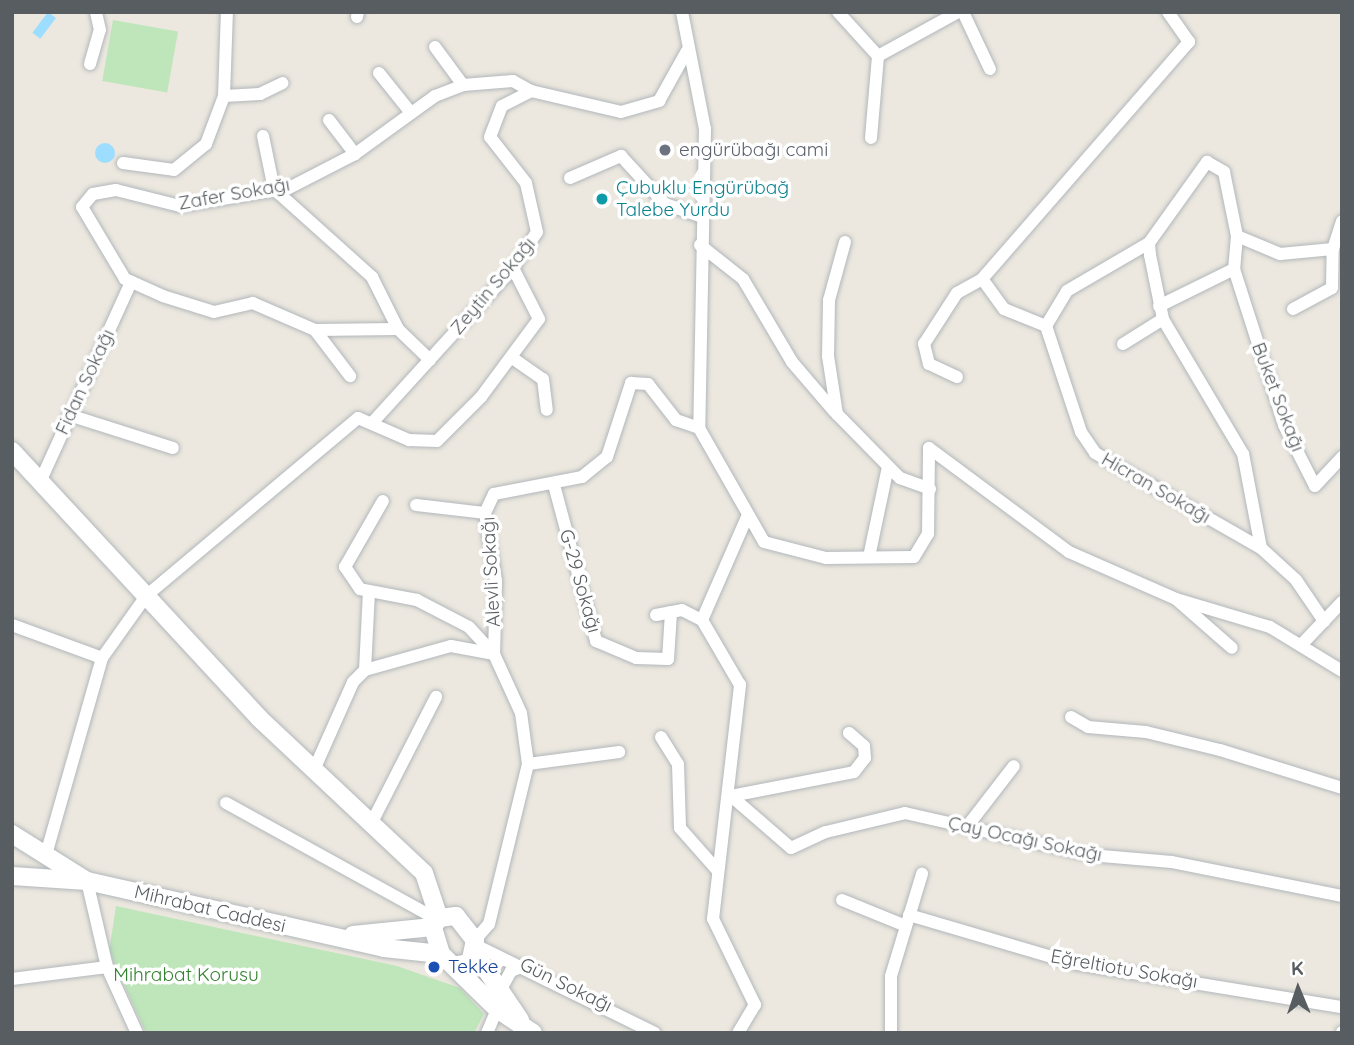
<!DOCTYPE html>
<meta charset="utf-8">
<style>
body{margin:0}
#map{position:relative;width:1354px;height:1045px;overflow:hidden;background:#ece8df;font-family:Quicksand,sans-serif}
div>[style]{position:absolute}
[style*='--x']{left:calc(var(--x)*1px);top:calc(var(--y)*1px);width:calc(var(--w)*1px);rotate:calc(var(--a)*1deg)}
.green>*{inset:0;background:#bee6ba;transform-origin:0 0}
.water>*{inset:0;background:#9dddff;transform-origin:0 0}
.round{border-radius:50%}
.roads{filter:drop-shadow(0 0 2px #b2b7bb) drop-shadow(0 0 2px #b2b7bb)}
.street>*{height:12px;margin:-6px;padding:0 6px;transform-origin:6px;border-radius:6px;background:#fff}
.secondary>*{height:18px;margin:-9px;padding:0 9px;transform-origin:9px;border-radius:9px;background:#fff}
.dots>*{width:19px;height:19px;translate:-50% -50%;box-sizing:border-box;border:4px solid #fff;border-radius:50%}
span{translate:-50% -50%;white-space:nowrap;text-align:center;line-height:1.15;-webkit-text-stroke:7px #fff;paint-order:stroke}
.worship-label{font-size:19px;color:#5b616d}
.left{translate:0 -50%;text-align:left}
.culture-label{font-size:19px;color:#0d838f}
.street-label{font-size:19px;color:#585d61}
.transit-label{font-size:19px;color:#164399}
.park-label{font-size:19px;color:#33822f}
.frame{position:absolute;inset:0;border:14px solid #585d61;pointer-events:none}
.north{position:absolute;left:1263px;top:954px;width:70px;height:70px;-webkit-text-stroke:5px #fff;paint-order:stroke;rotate:358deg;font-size:19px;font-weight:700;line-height:28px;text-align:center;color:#585d61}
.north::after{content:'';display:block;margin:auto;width:24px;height:32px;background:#585d61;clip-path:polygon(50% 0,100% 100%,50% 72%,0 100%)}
</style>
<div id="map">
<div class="green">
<div style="left:113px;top:20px;width:66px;height:62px;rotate:10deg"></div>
<div style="clip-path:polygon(116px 906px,397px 966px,460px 988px,484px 1014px,474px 1033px,146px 1033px,109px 952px)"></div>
</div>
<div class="water">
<div style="left:48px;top:12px;width:10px;height:26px;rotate:37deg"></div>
<div class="round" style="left:95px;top:143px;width:20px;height:20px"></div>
</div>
<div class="roads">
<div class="street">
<div style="--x:682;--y:12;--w:119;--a:78.9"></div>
<div style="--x:705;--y:129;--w:299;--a:91.1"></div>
<div style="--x:699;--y:428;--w:131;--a:60.3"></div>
<div style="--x:764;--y:542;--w:64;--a:14.5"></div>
<div style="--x:826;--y:558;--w:88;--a:-0.7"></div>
<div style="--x:914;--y:557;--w:27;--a:-59"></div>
<div style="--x:928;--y:534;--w:86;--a:-89.3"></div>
<div style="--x:929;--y:448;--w:174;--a:36.6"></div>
<div style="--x:1069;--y:552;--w:117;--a:23.7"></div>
<div style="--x:1176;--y:599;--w:98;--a:16.6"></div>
<div style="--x:1270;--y:627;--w:84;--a:31.4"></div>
<div style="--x:838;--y:12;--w:59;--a:47.7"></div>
<div style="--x:878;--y:56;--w:91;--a:-28.8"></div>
<div style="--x:963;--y:12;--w:63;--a:64.7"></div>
<div style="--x:357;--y:17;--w:5;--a:-79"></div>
<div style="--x:435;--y:47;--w:47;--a:53.6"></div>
<div style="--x:90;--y:64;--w:35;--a:-74"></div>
<div style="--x:100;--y:30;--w:18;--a:-103"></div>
<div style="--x:379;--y:73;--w:51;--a:51.3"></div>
<div style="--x:224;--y:96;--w:36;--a:-3"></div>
<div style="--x:260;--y:94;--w:25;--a:-26"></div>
<div style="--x:329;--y:120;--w:43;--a:52.6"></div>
<div style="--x:263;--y:136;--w:54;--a:78.3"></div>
<div style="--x:274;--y:189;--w:132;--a:41.9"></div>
<div style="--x:372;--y:277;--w:58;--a:63.4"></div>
<div style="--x:871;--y:138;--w:82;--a:-85.1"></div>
<div style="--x:123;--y:163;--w:51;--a:7.8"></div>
<div style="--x:174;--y:170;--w:41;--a:-39.1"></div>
<div style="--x:206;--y:144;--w:51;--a:-69.4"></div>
<div style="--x:224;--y:96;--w:84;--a:-88"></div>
<div style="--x:570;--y:178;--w:56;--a:-23.3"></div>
<div style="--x:621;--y:156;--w:65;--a:47.5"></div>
<div style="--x:665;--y:204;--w:37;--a:19"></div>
<div style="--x:1237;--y:236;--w:47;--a:22.7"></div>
<div style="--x:1280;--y:254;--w:53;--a:-5.4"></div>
<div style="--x:1333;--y:249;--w:29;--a:-72"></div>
<div style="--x:845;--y:242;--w:60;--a:105.4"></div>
<div style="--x:829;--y:300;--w:56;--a:91"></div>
<div style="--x:828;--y:356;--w:59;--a:81.2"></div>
<div style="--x:837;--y:414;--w:90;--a:45.5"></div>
<div style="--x:900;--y:478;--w:32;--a:20"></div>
<div style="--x:1149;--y:243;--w:95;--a:149.7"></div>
<div style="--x:1067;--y:291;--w:41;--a:121"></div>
<div style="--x:1046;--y:326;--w:112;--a:71.7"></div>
<div style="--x:1081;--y:432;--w:25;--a:56"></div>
<div style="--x:1095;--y:453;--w:191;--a:29.8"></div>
<div style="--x:1261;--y:548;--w:47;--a:42.4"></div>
<div style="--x:1296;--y:580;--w:50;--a:55.7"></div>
<div style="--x:700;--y:245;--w:55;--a:38.3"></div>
<div style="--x:743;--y:279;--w:96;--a:59.4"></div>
<div style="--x:792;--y:362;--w:65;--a:49.4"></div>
<div style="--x:1159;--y:306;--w:84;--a:-26.3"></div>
<div style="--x:1293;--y:309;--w:44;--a:-28.3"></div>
<div style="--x:1332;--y:288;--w:39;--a:-89"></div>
<div style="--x:1046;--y:326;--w:45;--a:-158"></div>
<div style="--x:1004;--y:309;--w:37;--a:-126"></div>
<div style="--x:982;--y:279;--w:315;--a:-48.9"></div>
<div style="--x:1189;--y:42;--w:37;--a:-125"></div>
<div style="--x:315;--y:330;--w:58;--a:52.7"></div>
<div style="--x:1123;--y:344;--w:47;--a:-32"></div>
<div style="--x:511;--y:357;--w:39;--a:35"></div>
<div style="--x:543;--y:379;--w:31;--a:83"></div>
<div style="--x:430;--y:360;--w:45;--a:-135.9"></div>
<div style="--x:398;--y:329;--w:83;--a:179.3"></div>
<div style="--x:315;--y:330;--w:68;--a:-156.5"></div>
<div style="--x:253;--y:303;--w:40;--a:167"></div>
<div style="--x:214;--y:312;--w:53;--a:-162.6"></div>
<div style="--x:163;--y:296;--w:42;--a:-155.9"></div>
<div style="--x:125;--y:279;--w:84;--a:-120.8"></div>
<div style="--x:82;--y:207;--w:17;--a:-50"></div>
<div style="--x:93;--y:194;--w:23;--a:-10"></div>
<div style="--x:116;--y:190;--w:66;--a:14"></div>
<div style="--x:180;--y:206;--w:110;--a:-9.4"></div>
<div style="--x:289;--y:188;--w:74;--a:-27.3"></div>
<div style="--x:355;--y:154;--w:99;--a:-35.9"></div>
<div style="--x:435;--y:96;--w:30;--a:-21"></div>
<div style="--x:463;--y:85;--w:50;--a:-4.6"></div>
<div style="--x:513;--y:81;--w:21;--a:29"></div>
<div style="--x:957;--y:377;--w:31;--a:-155"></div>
<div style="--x:929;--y:364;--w:21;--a:-104"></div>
<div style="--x:924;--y:344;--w:61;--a:-57.1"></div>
<div style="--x:957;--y:293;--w:29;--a:-29"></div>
<div style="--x:69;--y:415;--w:109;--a:17.6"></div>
<div style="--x:372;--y:423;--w:210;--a:-47.7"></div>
<div style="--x:513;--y:268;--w:43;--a:-56.3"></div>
<div style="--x:537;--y:232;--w:50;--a:-102.7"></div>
<div style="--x:526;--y:183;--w:58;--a:-128"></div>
<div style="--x:490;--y:137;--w:33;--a:-69"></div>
<div style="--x:502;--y:106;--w:33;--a:-27"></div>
<div style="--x:531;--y:91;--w:92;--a:13.1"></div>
<div style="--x:621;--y:112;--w:40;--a:-16"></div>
<div style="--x:659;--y:101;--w:57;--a:-60.8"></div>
<div style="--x:40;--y:482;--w:220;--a:-65.5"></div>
<div style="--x:554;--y:485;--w:162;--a:74.9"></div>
<div style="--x:596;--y:641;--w:43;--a:23"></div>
<div style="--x:636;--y:658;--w:32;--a:2"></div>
<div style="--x:668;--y:659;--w:47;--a:-86.3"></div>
<div style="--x:416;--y:505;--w:69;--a:6.6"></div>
<div style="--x:1261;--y:548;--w:96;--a:-100.8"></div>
<div style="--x:1243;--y:454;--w:157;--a:-120.7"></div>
<div style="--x:1163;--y:319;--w:65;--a:-101.5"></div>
<div style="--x:1150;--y:255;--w:12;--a:-95"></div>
<div style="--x:1149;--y:243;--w:100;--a:-54.4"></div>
<div style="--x:1207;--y:162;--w:20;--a:30"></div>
<div style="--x:1224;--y:172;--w:65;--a:78.5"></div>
<div style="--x:1237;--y:236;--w:33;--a:95"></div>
<div style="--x:1234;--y:269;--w:164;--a:72.2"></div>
<div style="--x:1284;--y:425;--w:68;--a:63.1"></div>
<div style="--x:1315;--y:486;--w:40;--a:-47"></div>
<div style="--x:869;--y:557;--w:92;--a:-78.1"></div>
<div style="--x:1176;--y:599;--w:74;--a:41.2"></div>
<div style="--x:656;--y:615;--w:26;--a:-11"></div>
<div style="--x:682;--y:610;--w:22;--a:27"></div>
<div style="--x:12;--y:625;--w:96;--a:20.1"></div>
<div style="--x:102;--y:658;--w:204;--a:105.9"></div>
<div style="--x:1303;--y:643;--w:57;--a:-46.4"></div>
<div style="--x:102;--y:658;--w:76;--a:-54.6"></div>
<div style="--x:146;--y:596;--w:277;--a:-40"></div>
<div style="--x:358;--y:418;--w:56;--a:23.3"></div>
<div style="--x:409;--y:440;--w:28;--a:2"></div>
<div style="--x:437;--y:441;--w:62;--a:-45"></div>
<div style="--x:481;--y:397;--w:97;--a:-53.4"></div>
<div style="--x:539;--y:319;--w:57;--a:-117"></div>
<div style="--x:365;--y:670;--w:78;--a:-87.1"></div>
<div style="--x:1071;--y:717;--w:20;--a:30"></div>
<div style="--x:1088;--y:727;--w:58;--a:4.9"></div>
<div style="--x:1146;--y:732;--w:76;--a:13.7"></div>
<div style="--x:1220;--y:750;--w:128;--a:17.3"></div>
<div style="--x:661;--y:737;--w:32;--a:58"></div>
<div style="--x:678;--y:764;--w:64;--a:88.2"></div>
<div style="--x:680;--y:828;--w:57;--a:48.5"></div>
<div style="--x:528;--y:764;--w:92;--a:-7.5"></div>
<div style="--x:313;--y:772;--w:98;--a:-66"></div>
<div style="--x:353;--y:682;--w:17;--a:-45"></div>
<div style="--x:365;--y:670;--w:89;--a:-15.6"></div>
<div style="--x:451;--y:646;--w:44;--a:10.5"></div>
<div style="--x:494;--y:654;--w:37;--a:-133"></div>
<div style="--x:469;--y:627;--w:59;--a:-152.6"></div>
<div style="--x:417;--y:600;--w:58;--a:-169.1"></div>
<div style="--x:360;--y:589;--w:27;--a:-124"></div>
<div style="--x:345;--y:567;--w:76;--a:-60.1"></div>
<div style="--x:731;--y:796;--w:79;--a:40.9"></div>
<div style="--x:791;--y:848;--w:38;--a:-25"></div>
<div style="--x:826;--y:832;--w:81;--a:-13.5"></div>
<div style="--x:905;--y:813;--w:190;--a:12.8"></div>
<div style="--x:1090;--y:855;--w:82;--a:4.9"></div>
<div style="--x:1172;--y:862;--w:173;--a:11.3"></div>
<div style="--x:731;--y:796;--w:125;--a:-11"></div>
<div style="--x:854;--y:772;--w:18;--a:-52"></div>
<div style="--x:865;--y:758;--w:12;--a:-95"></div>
<div style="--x:864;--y:746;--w:20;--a:-139"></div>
<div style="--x:226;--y:803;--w:242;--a:28.9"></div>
<div style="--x:371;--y:824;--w:143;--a:-62.9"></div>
<div style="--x:966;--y:828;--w:78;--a:-52.3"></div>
<div style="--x:87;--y:881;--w:88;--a:76.9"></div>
<div style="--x:107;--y:967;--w:72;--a:65.6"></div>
<div style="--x:842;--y:900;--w:69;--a:22.1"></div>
<div style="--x:909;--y:915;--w:170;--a:16.4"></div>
<div style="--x:1072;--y:963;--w:274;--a:9.3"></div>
<div style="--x:475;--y:940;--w:21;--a:-49"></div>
<div style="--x:489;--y:924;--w:165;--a:-76.3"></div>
<div style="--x:528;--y:764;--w:51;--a:-97.8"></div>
<div style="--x:521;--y:713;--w:65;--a:-114.6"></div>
<div style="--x:494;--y:654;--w:73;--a:-88.4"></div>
<div style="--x:496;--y:581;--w:69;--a:-99.2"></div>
<div style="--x:485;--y:513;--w:21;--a:-65"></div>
<div style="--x:494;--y:494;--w:90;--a:-10.9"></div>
<div style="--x:582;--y:477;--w:32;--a:-39"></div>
<div style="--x:607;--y:457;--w:78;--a:-72"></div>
<div style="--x:631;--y:383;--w:17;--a:3"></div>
<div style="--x:648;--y:384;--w:46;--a:52.1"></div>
<div style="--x:676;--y:420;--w:24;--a:19"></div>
<div style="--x:475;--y:945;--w:200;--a:26.1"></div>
<div style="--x:12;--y:979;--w:96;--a:-7.2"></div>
<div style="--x:501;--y:989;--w:21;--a:-61"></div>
<div style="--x:511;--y:971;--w:17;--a:-21"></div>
<div style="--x:487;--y:1033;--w:26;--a:-67"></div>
<div style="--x:738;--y:1033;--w:33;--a:-59"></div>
<div style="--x:755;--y:1005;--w:96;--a:-116"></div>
<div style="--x:713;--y:919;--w:236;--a:-83.4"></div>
<div style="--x:740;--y:685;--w:75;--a:-120.3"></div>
<div style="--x:702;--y:620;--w:112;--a:-66.4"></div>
<div style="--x:891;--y:1033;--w:57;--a:-90"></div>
<div style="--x:891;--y:976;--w:107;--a:-73.1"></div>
<div style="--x:1342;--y:1033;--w:1;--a:-90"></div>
</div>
<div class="secondary">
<div style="--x:12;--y:451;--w:364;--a:47.2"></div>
<div style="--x:259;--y:718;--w:226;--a:43.2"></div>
<div style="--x:424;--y:873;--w:47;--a:71.6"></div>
<div style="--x:12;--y:834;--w:89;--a:32.1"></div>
<div style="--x:12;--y:876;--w:75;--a:3.8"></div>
<div style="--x:87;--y:881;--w:304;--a:12.7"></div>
<div style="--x:384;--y:948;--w:57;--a:6"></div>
<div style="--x:441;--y:954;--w:78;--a:44.5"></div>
<div style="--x:497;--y:1009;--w:43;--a:33.7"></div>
<div style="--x:353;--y:935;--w:80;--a:-5.7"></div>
<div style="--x:475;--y:953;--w:81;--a:56.1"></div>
<div style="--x:441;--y:954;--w:28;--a:-107"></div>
<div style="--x:433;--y:927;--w:11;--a:-56"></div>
<div style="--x:439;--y:918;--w:17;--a:-7"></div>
<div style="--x:456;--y:916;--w:31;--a:52"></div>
<div style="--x:475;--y:940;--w:24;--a:102"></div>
<div style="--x:470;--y:963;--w:13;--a:171"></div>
</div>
</div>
<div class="dots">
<div style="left:665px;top:150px;background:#6b7280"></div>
<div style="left:602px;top:199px;background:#0f9aa8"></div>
<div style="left:434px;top:967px;background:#1a4fb4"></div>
</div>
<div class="worship-label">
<span class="left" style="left:679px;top:150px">engürübağı cami</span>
</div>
<div class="culture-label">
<span class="left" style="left:616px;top:199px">Çubuklu Engürübağ<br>Talebe Yurdu</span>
</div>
<div class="street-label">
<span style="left:234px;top:194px;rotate:-10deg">Zafer Sokağı</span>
<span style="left:493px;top:286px;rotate:-50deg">Zeytin Sokağı</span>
<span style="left:85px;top:382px;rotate:-65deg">Fidan Sokağı</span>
<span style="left:1278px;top:397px;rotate:69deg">Buket Sokağı</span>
<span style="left:1156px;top:488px;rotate:30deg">Hicran Sokağı</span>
<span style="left:491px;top:572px;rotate:-93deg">Alevli Sokağı</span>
<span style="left:580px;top:581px;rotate:74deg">G-29 Sokağı</span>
<span style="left:1025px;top:839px;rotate:12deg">Çay Ocağı Sokağı</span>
<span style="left:210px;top:909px;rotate:13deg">Mihrabat Caddesi</span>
<span style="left:1124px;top:969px;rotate:10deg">Eğreltiotu Sokağı</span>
<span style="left:566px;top:985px;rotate:26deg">Gün Sokağı</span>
</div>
<div class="transit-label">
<span class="left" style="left:448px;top:967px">Tekke</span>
</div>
<div class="park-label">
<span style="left:186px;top:975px">Mihrabat Korusu</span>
</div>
<div class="frame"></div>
<div class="north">K</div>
</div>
